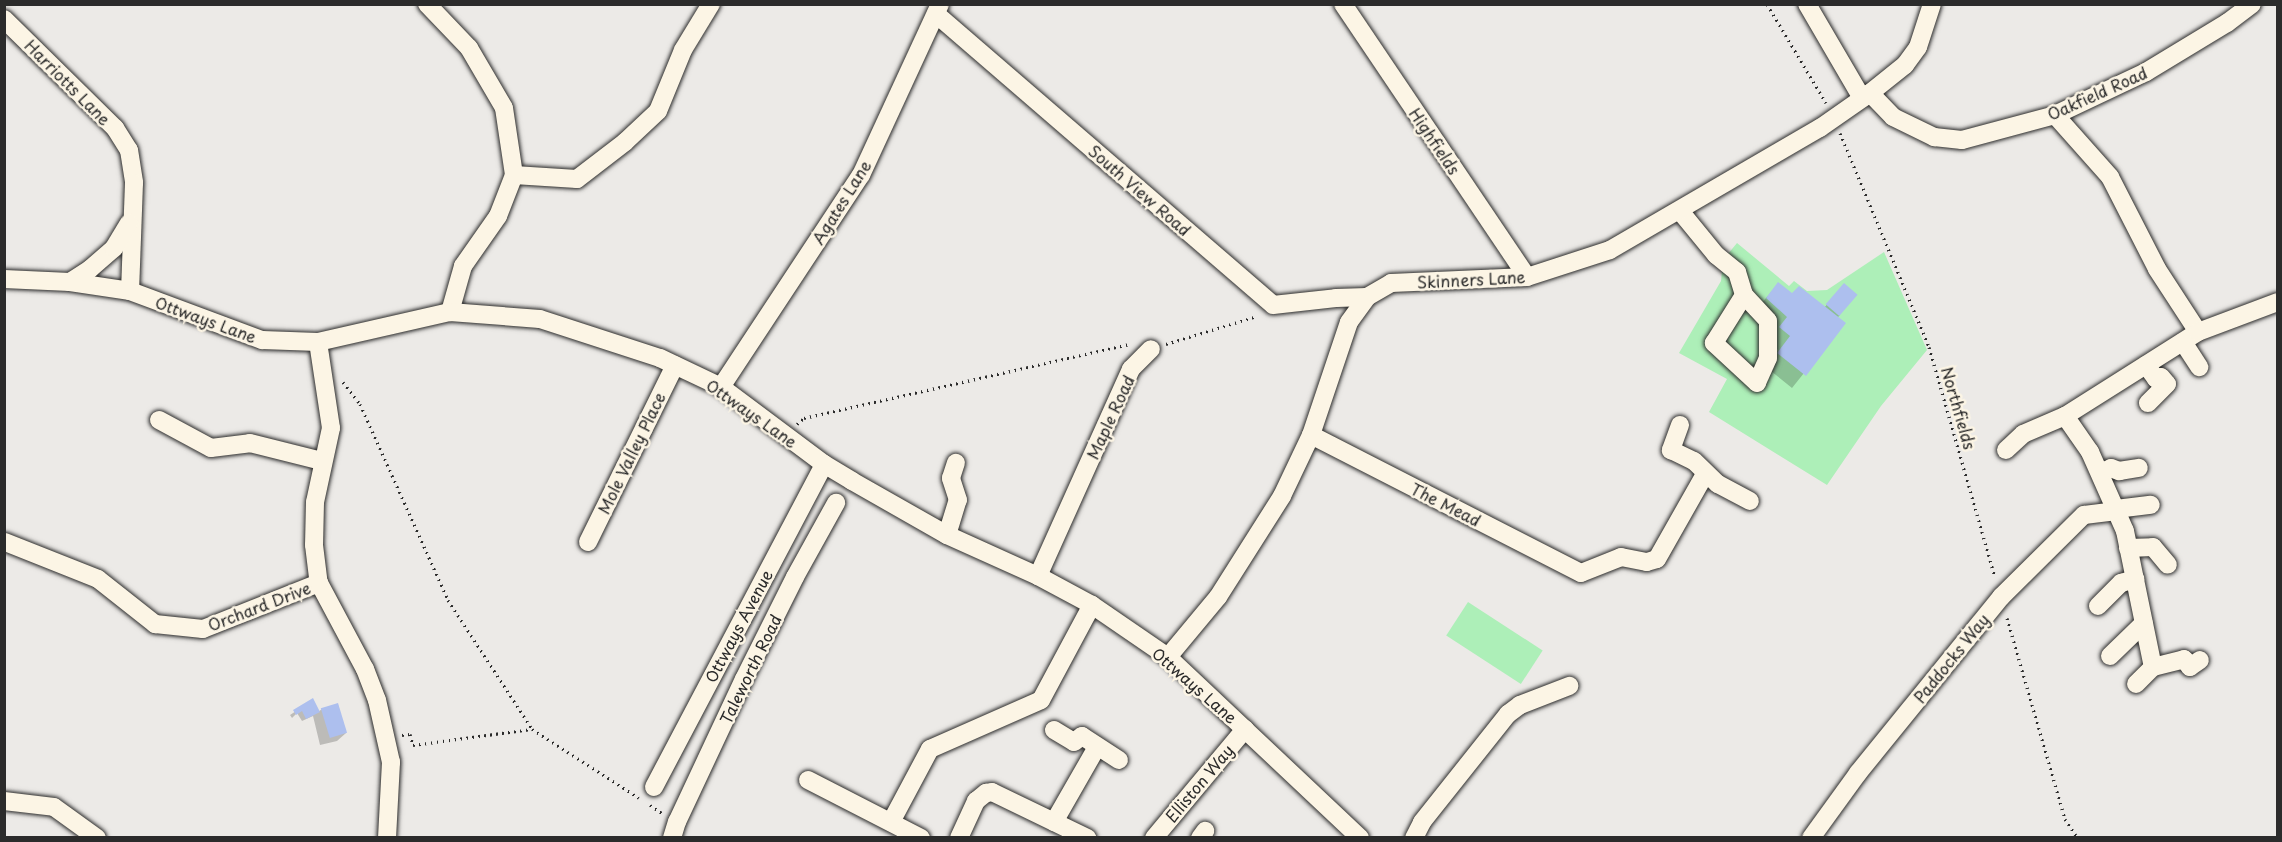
<!DOCTYPE html>
<style>
body{margin:0}
#map{position:relative;width:2282px;height:842px;overflow:hidden;background:#eceae7;font-family:"Playpen Sans",sans-serif}
div>[style]{position:absolute}
[style*='--x']{left:calc(var(--x)*1px);top:calc(var(--y)*1px);width:calc(var(--w)*1px);rotate:calc(var(--a)*1deg)}
.green>*{inset:0;background:#adefb8;transform-origin:0 0}
.shadow>*{inset:0;background:#0003}
.building>*{inset:0;background:#adbfee;transform-origin:0 0}
.path>*{height:3px;margin-top:-1.5px;transform-origin:0;background:repeating-linear-gradient(90deg,#2b2b2b 0 1.5px,transparent 0 6px)}
.roads{filter:drop-shadow(0 0 2px #2b2b2b) drop-shadow(0 0 2px #2b2b2b)}
.minor>*{height:18px;margin:-9px;padding:0 9px;transform-origin:9px;border-radius:9px;background:#fcf5e5}
span{translate:-50% -50%;white-space:nowrap;text-align:center;line-height:1.15;-webkit-text-stroke:5px #fcf5e5;paint-order:stroke}
.street-label{font-size:16px;color:#2b2b2b}
.frame{position:absolute;inset:0;border:6px solid #2b2b2b;pointer-events:none}
</style>
<div id="map">
<div class="green">
<div style="clip-path:polygon(1737px 243px,1789px 286px,1794px 281px,1807px 291px,1827px 290px,1884px 252px,1927px 350px,1881px 406px,1827px 485px,1709px 412px,1727px 379px,1679px 353px,1721px 281px,1723px 260px)"></div>
<div style="left:1468px;top:602px;width:89px;height:40px;rotate:33deg"></div>
</div>
<div class="shadow">
<div style="clip-path:polygon(1778px 284px,1791px 295px,1824px 308px,1844px 285px,1840px 315px,1837px 318px,1844px 323px,1792px 388px,1766px 367px,1778px 350px,1768px 340px,1754px 312px)"></div>
<div style="clip-path:polygon(313px 700px,318px 712px,322px 709px,346px 733px,337px 741px,320px 745px,313px 716px,302px 721px,297px 713px,292px 718px,290px 715px)"></div>
</div>
<div class="building">
<div style="clip-path:polygon(1778px 282px,1792px 293px,1799px 286px,1846px 323px,1806px 376px,1777px 353px,1790px 336px,1779px 327px,1787px 317px,1766px 298px)"></div>
<div style="left:1844px;top:283px;width:18px;height:28px;rotate:41deg"></div>
<div style="clip-path:polygon(313px 698px,320px 712px,306px 719px,302px 711px,296px 715px,293px 710px)"></div>
<div style="left:338px;top:703px;width:31px;height:18px;rotate:73deg"></div>
</div>
<div class="path">
<div style="--x:1767;--y:4;--w:115;--a:59.2"></div>
<div style="--x:1840;--y:133;--w:232;--a:67.4"></div>
<div style="--x:1929;--y:347;--w:239;--a:74"></div>
<div style="--x:1166;--y:344;--w:95;--a:-17.1"></div>
<div style="--x:343;--y:382;--w:28;--a:52"></div>
<div style="--x:360;--y:404;--w:215;--a:65.8"></div>
<div style="--x:448;--y:600;--w:154;--a:56.9"></div>
<div style="--x:532;--y:729;--w:127;--a:32.8"></div>
<div style="--x:797;--y:424;--w:9;--a:-41"></div>
<div style="--x:804;--y:418;--w:335;--a:-12.8"></div>
<div style="--x:2007;--y:618;--w:209;--a:73.9"></div>
<div style="--x:2065;--y:819;--w:23;--a:56"></div>
<div style="--x:402;--y:735;--w:8;--a:-7"></div>
<div style="--x:410;--y:734;--w:11;--a:75"></div>
<div style="--x:413;--y:745;--w:120;--a:-7.7"></div>
<div style="--x:650;--y:805;--w:14;--a:34"></div>
</div>
<div class="roads">
<div class="minor">
<div style="--x:427;--y:4;--w:61;--a:46.3"></div>
<div style="--x:469;--y:48;--w:69;--a:59.7"></div>
<div style="--x:504;--y:108;--w:68;--a:81.5"></div>
<div style="--x:514;--y:175;--w:44;--a:111.3"></div>
<div style="--x:498;--y:216;--w:61;--a:125"></div>
<div style="--x:463;--y:266;--w:48;--a:105.8"></div>
<div style="--x:1343;--y:4;--w:329;--a:56"></div>
<div style="--x:1807;--y:4;--w:109;--a:59.7"></div>
<div style="--x:936;--y:14;--w:445;--a:40.8"></div>
<div style="--x:1273;--y:305;--w:63;--a:-6.3"></div>
<div style="--x:1336;--y:298;--w:31;--a:-2"></div>
<div style="--x:4;--y:19;--w:156;--a:44.5"></div>
<div style="--x:115;--y:128;--w:26;--a:58"></div>
<div style="--x:129;--y:150;--w:33;--a:81"></div>
<div style="--x:134;--y:183;--w:108;--a:92.1"></div>
<div style="--x:1870;--y:93;--w:33;--a:46"></div>
<div style="--x:1893;--y:117;--w:46;--a:26"></div>
<div style="--x:1934;--y:137;--w:28;--a:6"></div>
<div style="--x:1962;--y:140;--w:96;--a:-15"></div>
<div style="--x:2055;--y:115;--w:101;--a:-25.3"></div>
<div style="--x:2146;--y:72;--w:95;--a:-31.2"></div>
<div style="--x:2227;--y:23;--w:31;--a:-37"></div>
<div style="--x:2055;--y:115;--w:83;--a:48.4"></div>
<div style="--x:2110;--y:177;--w:103;--a:62.9"></div>
<div style="--x:2157;--y:269;--w:75;--a:56.9"></div>
<div style="--x:514;--y:175;--w:63;--a:3.6"></div>
<div style="--x:577;--y:179;--w:61;--a:-37.6"></div>
<div style="--x:625;--y:142;--w:45;--a:-43.2"></div>
<div style="--x:658;--y:111;--w:66;--a:-67.7"></div>
<div style="--x:683;--y:50;--w:54;--a:-58.7"></div>
<div style="--x:1680;--y:211;--w:57;--a:50.7"></div>
<div style="--x:1716;--y:255;--w:27;--a:39"></div>
<div style="--x:1737;--y:272;--w:24;--a:73"></div>
<div style="--x:1744;--y:295;--w:35;--a:47"></div>
<div style="--x:1768;--y:321;--w:37;--a:90"></div>
<div style="--x:1768;--y:358;--w:27;--a:114"></div>
<div style="--x:1757;--y:383;--w:59;--a:-137.1"></div>
<div style="--x:1714;--y:343;--w:57;--a:-58"></div>
<div style="--x:4;--y:279;--w:66;--a:2.6"></div>
<div style="--x:70;--y:282;--w:61;--a:8.5"></div>
<div style="--x:130;--y:291;--w:141;--a:20.4"></div>
<div style="--x:262;--y:340;--w:56;--a:2"></div>
<div style="--x:318;--y:342;--w:135;--a:-12.8"></div>
<div style="--x:450;--y:312;--w:90;--a:4.4"></div>
<div style="--x:540;--y:319;--w:126;--a:18"></div>
<div style="--x:660;--y:358;--w:68;--a:25.4"></div>
<div style="--x:721;--y:387;--w:129;--a:36.8"></div>
<div style="--x:824;--y:464;--w:33;--a:31"></div>
<div style="--x:852;--y:481;--w:109;--a:29.6"></div>
<div style="--x:947;--y:535;--w:100;--a:24.3"></div>
<div style="--x:1038;--y:576;--w:61;--a:28.2"></div>
<div style="--x:1092;--y:605;--w:92;--a:34.4"></div>
<div style="--x:1168;--y:657;--w:264;--a:43.3"></div>
<div style="--x:70;--y:282;--w:24;--a:-33"></div>
<div style="--x:90;--y:269;--w:32;--a:-41"></div>
<div style="--x:114;--y:248;--w:29;--a:-59"></div>
<div style="--x:318;--y:342;--w:87;--a:81.4"></div>
<div style="--x:331;--y:428;--w:76;--a:102.2"></div>
<div style="--x:315;--y:502;--w:43;--a:91.3"></div>
<div style="--x:314;--y:545;--w:38;--a:83"></div>
<div style="--x:319;--y:583;--w:98;--a:61.9"></div>
<div style="--x:365;--y:669;--w:33;--a:69"></div>
<div style="--x:377;--y:700;--w:64;--a:77.3"></div>
<div style="--x:391;--y:762;--w:76;--a:93"></div>
<div style="--x:2183;--y:342;--w:30;--a:57"></div>
<div style="--x:2146;--y:365;--w:17;--a:54"></div>
<div style="--x:2156;--y:379;--w:5;--a:-22"></div>
<div style="--x:2161;--y:377;--w:9;--a:49"></div>
<div style="--x:2167;--y:384;--w:27;--a:135"></div>
<div style="--x:721;--y:387;--w:254;--a:-56.6"></div>
<div style="--x:861;--y:175;--w:188;--a:-65.2"></div>
<div style="--x:2065;--y:416;--w:44;--a:55.2"></div>
<div style="--x:2090;--y:452;--w:86;--a:66.1"></div>
<div style="--x:2125;--y:531;--w:139;--a:78.4"></div>
<div style="--x:2153;--y:667;--w:24;--a:135"></div>
<div style="--x:159;--y:420;--w:59;--a:28.3"></div>
<div style="--x:211;--y:448;--w:39;--a:-7"></div>
<div style="--x:250;--y:443;--w:74;--a:14"></div>
<div style="--x:1680;--y:425;--w:27;--a:110"></div>
<div style="--x:1671;--y:450;--w:25;--a:26"></div>
<div style="--x:1694;--y:461;--w:33;--a:44"></div>
<div style="--x:1718;--y:484;--w:36;--a:28"></div>
<div style="--x:1311;--y:435;--w:303;--a:27.1"></div>
<div style="--x:1581;--y:573;--w:43;--a:-21.8"></div>
<div style="--x:1621;--y:557;--w:26;--a:11"></div>
<div style="--x:1647;--y:562;--w:10;--a:-17"></div>
<div style="--x:1657;--y:559;--w:98;--a:-60.5"></div>
<div style="--x:2006;--y:450;--w:23;--a:-43"></div>
<div style="--x:2023;--y:434;--w:46;--a:-23.2"></div>
<div style="--x:2065;--y:416;--w:157;--a:-32.3"></div>
<div style="--x:2198;--y:332;--w:85;--a:-20.6"></div>
<div style="--x:2100;--y:473;--w:12;--a:-24"></div>
<div style="--x:2111;--y:468;--w:9;--a:21"></div>
<div style="--x:2119;--y:471;--w:20;--a:-9"></div>
<div style="--x:2116;--y:509;--w:35;--a:-7"></div>
<div style="--x:947;--y:535;--w:37;--a:-73"></div>
<div style="--x:958;--y:500;--w:23;--a:-108"></div>
<div style="--x:951;--y:478;--w:16;--a:-72"></div>
<div style="--x:5;--y:542;--w:100;--a:21.7"></div>
<div style="--x:98;--y:579;--w:73;--a:38.3"></div>
<div style="--x:155;--y:624;--w:48;--a:5.9"></div>
<div style="--x:203;--y:629;--w:125;--a:-21.6"></div>
<div style="--x:588;--y:542;--w:197;--a:-63.8"></div>
<div style="--x:2128;--y:548;--w:25;--a:-2"></div>
<div style="--x:2153;--y:547;--w:23;--a:50"></div>
<div style="--x:1038;--y:576;--w:227;--a:-65.8"></div>
<div style="--x:1131;--y:369;--w:28;--a:-45"></div>
<div style="--x:2098;--y:606;--w:33;--a:-45"></div>
<div style="--x:2121;--y:583;--w:15;--a:-16"></div>
<div style="--x:2110;--y:656;--w:47;--a:-44.1"></div>
<div style="--x:1168;--y:657;--w:78;--a:-50.2"></div>
<div style="--x:1218;--y:597;--w:120;--a:-57.6"></div>
<div style="--x:1282;--y:496;--w:68;--a:-64.6"></div>
<div style="--x:1311;--y:435;--w:119;--a:-71.4"></div>
<div style="--x:1349;--y:322;--w:31;--a:-54"></div>
<div style="--x:1367;--y:297;--w:28;--a:-30"></div>
<div style="--x:1391;--y:283;--w:136;--a:-2.5"></div>
<div style="--x:1527;--y:277;--w:87;--a:-18"></div>
<div style="--x:1610;--y:250;--w:243;--a:-30.2"></div>
<div style="--x:1820;--y:128;--w:61;--a:-35"></div>
<div style="--x:1870;--y:93;--w:45;--a:-38.7"></div>
<div style="--x:1905;--y:65;--w:22;--a:-54"></div>
<div style="--x:1918;--y:47;--w:45;--a:-72"></div>
<div style="--x:2153;--y:667;--w:32;--a:-14"></div>
<div style="--x:2184;--y:659;--w:10;--a:53"></div>
<div style="--x:2190;--y:667;--w:12;--a:-35"></div>
<div style="--x:1054;--y:730;--w:23;--a:31"></div>
<div style="--x:1074;--y:742;--w:10;--a:-37"></div>
<div style="--x:1082;--y:736;--w:44;--a:33"></div>
<div style="--x:808;--y:780;--w:127;--a:27.2"></div>
<div style="--x:654;--y:787;--w:365;--a:-62.2"></div>
<div style="--x:4;--y:801;--w:50;--a:6.8"></div>
<div style="--x:54;--y:807;--w:53;--a:35.8"></div>
<div style="--x:891;--y:822;--w:83;--a:-61.9"></div>
<div style="--x:930;--y:749;--w:121;--a:-23.8"></div>
<div style="--x:1041;--y:700;--w:108;--a:-61.8"></div>
<div style="--x:1054;--y:822;--w:86;--a:-60.2"></div>
<div style="--x:672;--y:838;--w:17;--a:-73"></div>
<div style="--x:677;--y:822;--w:158;--a:-64.9"></div>
<div style="--x:744;--y:679;--w:114;--a:-63.4"></div>
<div style="--x:795;--y:577;--w:85;--a:-61"></div>
<div style="--x:959;--y:838;--w:41;--a:-65.3"></div>
<div style="--x:976;--y:801;--w:13;--a:-39"></div>
<div style="--x:986;--y:793;--w:6;--a:-9"></div>
<div style="--x:992;--y:792;--w:106;--a:25.8"></div>
<div style="--x:1154;--y:838;--w:142;--a:-50.1"></div>
<div style="--x:1200;--y:838;--w:9;--a:-54"></div>
<div style="--x:1414;--y:838;--w:18;--a:-63"></div>
<div style="--x:1422;--y:822;--w:138;--a:-51.5"></div>
<div style="--x:1508;--y:714;--w:15;--a:-37"></div>
<div style="--x:1520;--y:705;--w:53;--a:-21.2"></div>
<div style="--x:1811;--y:838;--w:80;--a:-54.1"></div>
<div style="--x:1858;--y:773;--w:227;--a:-50.9"></div>
<div style="--x:2001;--y:597;--w:117;--a:-44.7"></div>
<div style="--x:2084;--y:515;--w:33;--a:-7"></div>
</div>
</div>
<div class="street-label">
<span style="left:68px;top:82px;rotate:45deg">Harriotts Lane</span>
<span style="left:2097px;top:93px;rotate:-24deg">Oakfield Road</span>
<span style="left:1435px;top:141px;rotate:56deg">Highfields</span>
<span style="left:1140px;top:190px;rotate:41deg">South View Road</span>
<span style="left:841px;top:202px;rotate:-58deg">Agates Lane</span>
<span style="left:1471px;top:279px;rotate:-3deg">Skinners Lane</span>
<span style="left:206px;top:319px;rotate:20deg">Ottways Lane</span>
<span style="left:1959px;top:408px;rotate:74deg">Northfields</span>
<span style="left:752px;top:413px;rotate:35deg">Ottways Lane</span>
<span style="left:1110px;top:417px;rotate:-65deg">Maple Road</span>
<span style="left:631px;top:453px;rotate:-64deg">Mole Valley Place</span>
<span style="left:1446px;top:504px;rotate:27deg">The Mead</span>
<span style="left:259px;top:606px;rotate:-21deg">Orchard Drive</span>
<span style="left:738px;top:626px;rotate:-62deg">Ottways Avenue</span>
<span style="left:1951px;top:658px;rotate:-51deg">Paddocks Way</span>
<span style="left:750px;top:669px;rotate:-64deg">Taleworth Road</span>
<span style="left:1195px;top:685px;rotate:41deg">Ottways Lane</span>
<span style="left:1199px;top:783px;rotate:-50deg">Elliston Way</span>
</div>
<div class="frame"></div>
</div>
